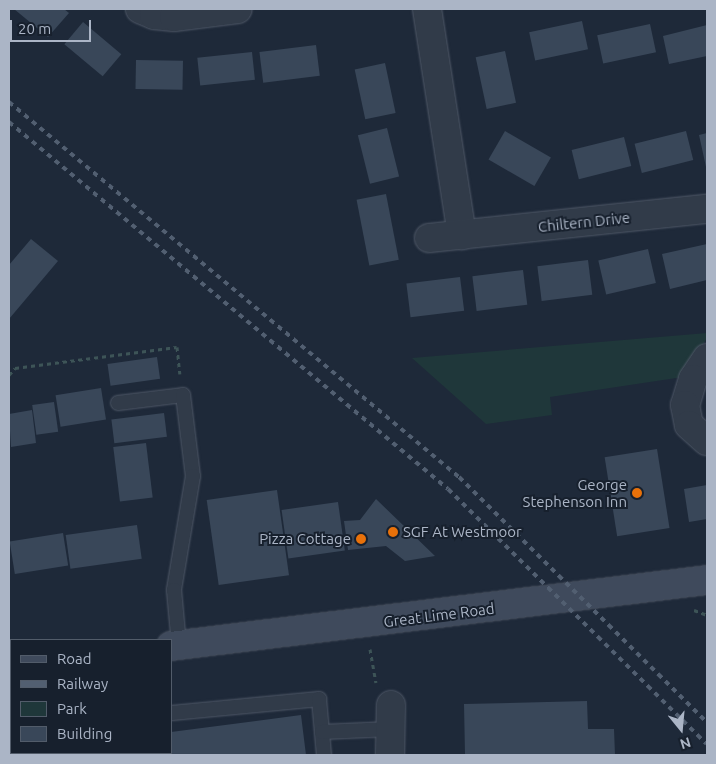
<!DOCTYPE html>
<style>
body{margin:0}
#map{position:relative;width:716px;height:764px;overflow:hidden;background:#1e2939;font-family:Ubuntu,sans-serif}
div>[style]{position:absolute}
[style*='--x']{left:calc(var(--x)*1px);top:calc(var(--y)*1px);width:calc(var(--w)*1px);rotate:calc(var(--a)*1deg)}
.green>*{inset:0;background:#1f373a}
.building>*{inset:0;background:#394759;transform-origin:0 0}
.path>*{height:3px;margin-top:-1.5px;transform-origin:0;background:repeating-linear-gradient(90deg,#3d5457 0 4px,transparent 0 8px)}
.roads{filter:drop-shadow(0 0 1px #4f5867) drop-shadow(0 0 1px #4f5867)}
.lane>*{height:14px;margin:-7px;padding:0 7px;transform-origin:7px;border-radius:7px;background:#313b49}
.street>*{height:28px;margin:-14px;padding:0 14px;transform-origin:14px;border-radius:14px;background:#313b49}
.secondary>*{height:28px;margin:-14px;padding:0 14px;transform-origin:14px;border-radius:14px;background:#3f4a5c}
.rail>*{height:4px;margin-top:-2px;transform-origin:0;background:repeating-linear-gradient(90deg,#525f71 0 5px,transparent 0 10px)}
.dots>*{width:14px;height:14px;translate:-50% -50%;box-sizing:border-box;border:2px solid #17202d;border-radius:50%}
span{translate:-50% -50%;white-space:nowrap;text-align:center;line-height:1.15;-webkit-text-stroke:4px #17202d;paint-order:stroke}
.street-label{font-size:15px;color:#abb5c6}
.poi-label{font-size:15px;color:#abb5c6}
.right{translate:-100% -50%;text-align:right}
.left{translate:0 -50%;text-align:left}
.frame{position:absolute;inset:0;border:10px solid #abb5c6;pointer-events:none}
.legend{position:absolute;left:10px;top:639px;width:162px;height:115px;box-sizing:border-box;background:#17202d;border:1px solid #525c6a;margin:0;padding:6px 9px;list-style:none;font-size:15px;color:#abb5c6}
.legend li{display:flex;align-items:center;gap:10px;height:25px}
.legend b{width:25px;border:1px solid #525c6a}
.north{position:absolute;left:656px;top:704px;width:50px;height:50px;-webkit-text-stroke:4px #17202d;paint-order:stroke;rotate:163deg;font-size:14px;font-weight:700;line-height:20px;text-align:center;color:#abb5c6}
.north::after{content:'';display:block;margin:auto;width:18px;height:22px;background:#abb5c6;clip-path:polygon(50% 0,100% 100%,50% 72%,0 100%)}
.scale{position:absolute;left:10px;top:20px;width:81px;height:22px;box-sizing:border-box;border:2px solid #abb5c6;border-top:0;padding-left:6px;font-size:15px;line-height:18px;white-space:nowrap;color:#abb5c6;-webkit-text-stroke:4px #17202d;paint-order:stroke}
</style>
<div id="map">
<div class="green">
<div style="clip-path:polygon(707px 333px,707px 338px,683px 377px,550px 397px,552px 415px,486px 424px,412px 358px)"></div>
</div>
<div class="building">
<div style="clip-path:polygon(14px 9px,64px 9px,69px 13px,48px 37px)"></div>
<div style="left:582px;top:21px;width:29px;height:54px;rotate:78deg"></div>
<div style="left:83px;top:22px;width:50px;height:29px;rotate:40deg"></div>
<div style="left:650px;top:24px;width:29px;height:54px;rotate:78deg"></div>
<div style="clip-path:polygon(707px 25px,707px 56px,669px 64px,663px 36px)"></div>
<div style="left:316px;top:45px;width:31px;height:57px;rotate:83deg"></div>
<div style="left:505px;top:51px;width:53px;height:30px;rotate:78deg"></div>
<div style="left:252px;top:52px;width:28px;height:55px;rotate:84deg"></div>
<div style="left:136px;top:60px;width:47px;height:29px;rotate:1deg"></div>
<div style="left:385px;top:63px;width:51px;height:31px;rotate:78deg"></div>
<div style="left:387px;top:128px;width:50px;height:30px;rotate:76deg"></div>
<div style="left:505px;top:131px;width:53px;height:33px;rotate:30deg"></div>
<div style="left:686px;top:131px;width:30px;height:53px;rotate:76deg"></div>
<div style="clip-path:polygon(707px 133px,707px 167px,706px 167px,699px 135px)"></div>
<div style="left:624px;top:137px;width:30px;height:54px;rotate:76deg"></div>
<div style="left:386px;top:194px;width:67px;height:30px;rotate:79deg"></div>
<div style="clip-path:polygon(31px 239px,58px 261px,9px 319px,9px 265px)"></div>
<div style="clip-path:polygon(707px 244px,707px 280px,670px 289px,662px 254px)"></div>
<div style="left:648px;top:249px;width:35px;height:51px;rotate:77deg"></div>
<div style="left:588px;top:260px;width:35px;height:51px;rotate:83deg"></div>
<div style="left:523px;top:270px;width:35px;height:51px;rotate:83deg"></div>
<div style="left:460px;top:277px;width:34px;height:54px;rotate:83deg"></div>
<div style="left:157px;top:357px;width:22px;height:50px;rotate:82deg"></div>
<div style="left:101px;top:388px;width:32px;height:46px;rotate:81deg"></div>
<div style="left:54px;top:402px;width:30px;height:22px;rotate:82deg"></div>
<div style="clip-path:polygon(32px 410px,36px 443px,11px 447px,9px 414px)"></div>
<div style="left:164px;top:413px;width:24px;height:53px;rotate:83deg"></div>
<div style="left:146px;top:443px;width:55px;height:33px;rotate:83deg"></div>
<div style="left:657px;top:449px;width:80px;height:53px;rotate:81deg"></div>
<div style="clip-path:polygon(707px 485px,707px 519px,689px 522px,684px 489px)"></div>
<div style="left:277px;top:490px;width:86px;height:71px;rotate:82deg"></div>
<div style="clip-path:polygon(376px 499px,435px 556px,405px 561px,386px 546px,348px 550px,344px 521px,360px 520px)"></div>
<div style="left:338px;top:502px;width:49px;height:57px;rotate:82deg"></div>
<div style="left:137px;top:525px;width:34px;height:72px;rotate:82deg"></div>
<div style="left:63px;top:533px;width:33px;height:54px;rotate:81deg"></div>
<div style="clip-path:polygon(587px 701px,588px 729px,614px 729px,615px 755px,465px 755px,464px 704px)"></div>
<div style="clip-path:polygon(301px 715px,306px 755px,166px 755px,171px 753px,171px 732px)"></div>
<div style="clip-path:polygon(9px 751px,151px 753px,152px 755px,9px 755px)"></div>
</div>
<div class="path">
<div style="--x:9;--y:375;--w:9;--a:-49"></div>
<div style="--x:15;--y:368;--w:163;--a:-7.4"></div>
<div style="--x:177;--y:347;--w:27;--a:84"></div>
<div style="--x:694;--y:610;--w:14;--a:21"></div>
<div style="--x:370;--y:649;--w:34;--a:80"></div>
</div>
<div class="roads">
<div class="lane">
<div style="--x:118;--y:403;--w:65;--a:-7"></div>
<div style="--x:183;--y:395;--w:82;--a:83"></div>
<div style="--x:193;--y:476;--w:116;--a:99.5"></div>
<div style="--x:174;--y:590;--w:55;--a:84.8"></div>
<div style="--x:172;--y:713;--w:148;--a:-5.4"></div>
<div style="--x:319;--y:699;--w:56;--a:84.9"></div>
<div style="--x:322;--y:732;--w:69;--a:-2.5"></div>
</div>
<div class="street">
<div style="--x:140;--y:9;--w:15;--a:23"></div>
<div style="--x:154;--y:15;--w:20;--a:6"></div>
<div style="--x:174;--y:17;--w:64;--a:-7.1"></div>
<div style="--x:427;--y:9;--w:229;--a:81.2"></div>
<div style="--x:429;--y:238;--w:280;--a:-6"></div>
<div style="--x:707;--y:358;--w:25;--a:124"></div>
<div style="--x:693;--y:379;--w:27;--a:107"></div>
<div style="--x:685;--y:405;--w:20;--a:79"></div>
<div style="--x:689;--y:425;--w:24;--a:42"></div>
<div style="--x:390;--y:755;--w:50;--a:-88.9"></div>
</div>
<div class="secondary">
<div style="--x:171;--y:646;--w:540;--a:-7.02"></div>
<div style="--x:9;--y:663;--w:2;--a:0"></div>
</div>
</div>
<div class="rail">
<div style="--x:9;--y:102;--w:586;--a:39.81"></div>
<div style="--x:459;--y:477;--w:349;--a:44.7"></div>
<div style="--x:9;--y:122;--w:572;--a:39.9"></div>
<div style="--x:448;--y:489;--w:363;--a:44.6"></div>
</div>
<div class="dots">
<div style="left:637px;top:493px;background:#e8710a"></div>
<div style="left:393px;top:532px;background:#e8710a"></div>
<div style="left:361px;top:539px;background:#e8710a"></div>
</div>
<div class="street-label">
<span style="left:584px;top:222px;rotate:-6deg">Chiltern Drive</span>
<span style="left:439px;top:615px;rotate:-7deg">Great Lime Road</span>
</div>
<div class="poi-label">
<span class="right" style="left:627px;top:493px">George<br>Stephenson Inn</span>
<span class="left" style="left:403px;top:532px">SGF At Westmoor</span>
<span class="right" style="left:351px;top:539px">Pizza Cottage</span>
</div>
<div class="frame"></div>
<ul class="legend">
<li><b style="height:6px;background:#3f4a5c"></b>Road</li>
<li><b style="height:6px;background:#525f71"></b>Railway</li>
<li><b style="height:14px;background:#1f373a"></b>Park</li>
<li><b style="height:14px;background:#394759"></b>Building</li>
</ul>
<div class="north">N</div>
<div class="scale">20 m</div>
</div>
